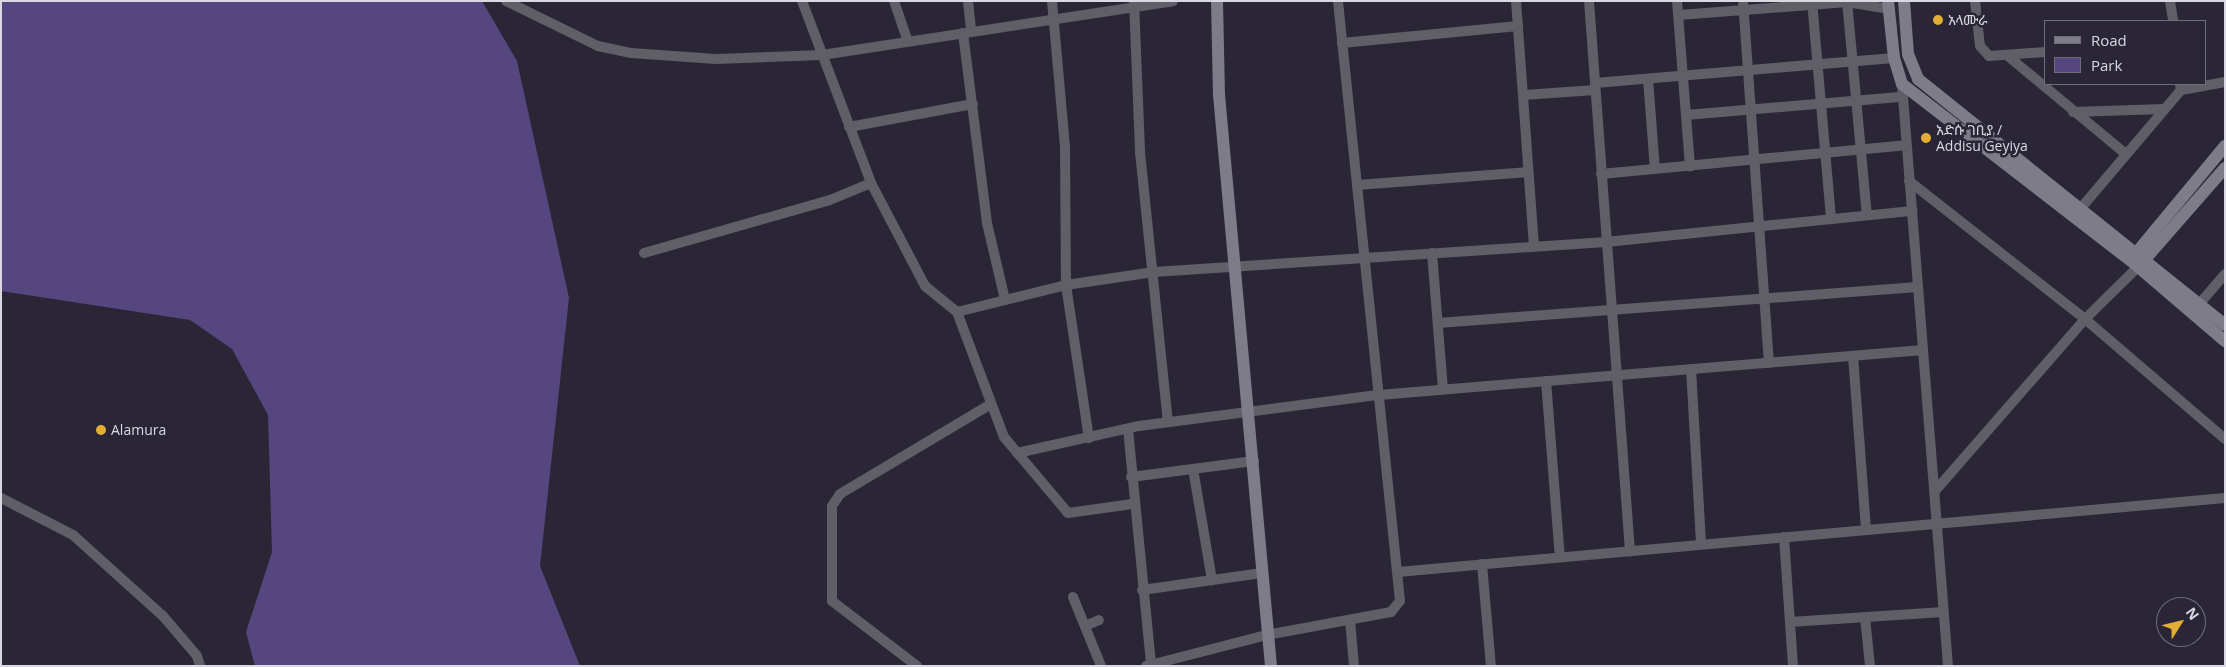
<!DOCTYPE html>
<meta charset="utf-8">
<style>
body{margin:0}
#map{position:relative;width:2226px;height:667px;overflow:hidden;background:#2a2636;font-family:"Open Sans","Noto Sans Ethiopic",sans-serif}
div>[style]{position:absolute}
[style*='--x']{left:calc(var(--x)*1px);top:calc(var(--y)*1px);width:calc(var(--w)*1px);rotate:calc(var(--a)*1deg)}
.green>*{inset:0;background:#55467f}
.street>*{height:10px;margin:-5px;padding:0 5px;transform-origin:5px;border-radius:5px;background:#605e66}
.secondary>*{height:12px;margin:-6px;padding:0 6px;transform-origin:6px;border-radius:6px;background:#7e7c89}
.dots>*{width:14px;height:14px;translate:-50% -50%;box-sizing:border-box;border:2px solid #2a2636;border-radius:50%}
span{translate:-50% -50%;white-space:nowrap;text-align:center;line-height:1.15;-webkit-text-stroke:5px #2a2636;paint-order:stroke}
.poi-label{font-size:14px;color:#dad8e3}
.left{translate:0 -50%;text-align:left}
.frame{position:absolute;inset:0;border:2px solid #dad8e3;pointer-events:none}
.legend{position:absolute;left:2044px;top:20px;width:162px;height:65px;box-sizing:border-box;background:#2a2636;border:1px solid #706d7b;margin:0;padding:6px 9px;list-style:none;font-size:15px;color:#dad8e3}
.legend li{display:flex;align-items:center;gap:10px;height:25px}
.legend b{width:25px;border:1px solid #706d7b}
.north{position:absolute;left:2156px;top:597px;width:50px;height:50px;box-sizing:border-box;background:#2a2636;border:1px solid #706d7b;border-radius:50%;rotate:54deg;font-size:14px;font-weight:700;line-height:20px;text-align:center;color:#dad8e3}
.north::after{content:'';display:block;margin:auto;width:18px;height:22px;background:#e2af34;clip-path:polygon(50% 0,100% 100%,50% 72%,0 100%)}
</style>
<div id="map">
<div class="green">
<div style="clip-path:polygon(1px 1px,482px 1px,517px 61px,569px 298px,540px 566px,580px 666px,255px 666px,246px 632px,272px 552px,268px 415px,232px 349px,190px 320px,1px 291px)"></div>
</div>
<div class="street">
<div style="--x:506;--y:1;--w:102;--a:26.1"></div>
<div style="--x:598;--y:46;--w:34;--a:12"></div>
<div style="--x:631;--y:53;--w:85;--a:4"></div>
<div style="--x:716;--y:59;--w:106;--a:-2.2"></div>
<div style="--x:822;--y:55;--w:355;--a:-8.7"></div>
<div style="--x:802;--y:1;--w:195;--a:69.2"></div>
<div style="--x:871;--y:183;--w:116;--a:62.3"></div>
<div style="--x:925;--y:286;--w:41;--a:39.1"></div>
<div style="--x:957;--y:312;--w:134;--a:69.4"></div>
<div style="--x:1004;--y:437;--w:99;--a:49.9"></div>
<div style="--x:1068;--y:513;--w:65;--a:-8"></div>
<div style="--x:894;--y:1;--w:43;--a:71.1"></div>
<div style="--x:968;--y:1;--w:31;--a:84"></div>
<div style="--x:1052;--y:1;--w:146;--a:84.9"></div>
<div style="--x:1065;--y:146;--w:139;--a:89.6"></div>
<div style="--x:1066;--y:285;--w:155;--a:81.5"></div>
<div style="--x:1134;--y:1;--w:151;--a:87.7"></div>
<div style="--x:1140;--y:152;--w:271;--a:84.1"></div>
<div style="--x:1516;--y:1;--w:246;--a:85.8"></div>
<div style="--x:1589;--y:1;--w:552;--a:85.74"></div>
<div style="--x:1677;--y:1;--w:166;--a:85.5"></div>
<div style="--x:1743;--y:1;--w:363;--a:85.9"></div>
<div style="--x:1812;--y:1;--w:219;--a:85"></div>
<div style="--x:1847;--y:1;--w:215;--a:84.7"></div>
<div style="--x:1975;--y:1;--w:45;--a:83.7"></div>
<div style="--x:1980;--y:46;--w:13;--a:48"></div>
<div style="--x:1989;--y:56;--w:56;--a:-4.1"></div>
<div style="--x:2170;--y:1;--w:20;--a:81"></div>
<div style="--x:1679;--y:15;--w:169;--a:-4.4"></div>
<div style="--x:1847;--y:2;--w:43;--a:9.5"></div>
<div style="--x:963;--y:33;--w:192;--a:82.8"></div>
<div style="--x:987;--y:223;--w:79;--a:76.8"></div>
<div style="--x:1342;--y:43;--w:177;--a:-5.5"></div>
<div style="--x:2009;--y:57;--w:152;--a:39.7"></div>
<div style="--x:1648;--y:79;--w:90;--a:85.6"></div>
<div style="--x:1595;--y:83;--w:300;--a:-4.8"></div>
<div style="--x:1902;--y:84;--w:584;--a:85.48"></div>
<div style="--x:2180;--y:85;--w:5;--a:79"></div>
<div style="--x:2181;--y:90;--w:45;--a:-10.3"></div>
<div style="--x:1523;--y:95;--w:72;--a:-4"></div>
<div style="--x:2073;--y:112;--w:91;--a:-1.9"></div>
<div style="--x:1686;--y:115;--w:217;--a:-4.8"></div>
<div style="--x:849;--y:127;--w:126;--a:-10.5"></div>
<div style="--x:1601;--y:174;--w:306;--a:-5.4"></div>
<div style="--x:1909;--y:181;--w:224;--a:38.1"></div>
<div style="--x:2085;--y:319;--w:184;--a:40.6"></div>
<div style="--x:1357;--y:185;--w:172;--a:-4.3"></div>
<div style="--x:2081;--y:208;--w:155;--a:-49.7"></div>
<div style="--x:644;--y:253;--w:193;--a:-15.9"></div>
<div style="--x:830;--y:200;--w:44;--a:-22.5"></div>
<div style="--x:1432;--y:253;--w:137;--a:85.4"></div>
<div style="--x:2195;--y:309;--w:46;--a:-49.4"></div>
<div style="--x:957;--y:312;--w:112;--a:-13.9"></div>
<div style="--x:1066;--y:285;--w:89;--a:-8.4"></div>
<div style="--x:1154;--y:272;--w:453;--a:-3.8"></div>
<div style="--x:1606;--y:242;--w:308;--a:-5.8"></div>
<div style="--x:1438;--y:323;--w:481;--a:-4.3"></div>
<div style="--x:1853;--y:356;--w:174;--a:85.7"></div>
<div style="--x:1691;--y:369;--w:175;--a:86.7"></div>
<div style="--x:1546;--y:381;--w:177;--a:85.5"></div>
<div style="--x:1128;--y:429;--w:236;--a:84.4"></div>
<div style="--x:1017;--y:453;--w:125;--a:-12.5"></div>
<div style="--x:1139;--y:426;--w:242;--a:-7.4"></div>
<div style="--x:1379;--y:395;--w:546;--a:-4.73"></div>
<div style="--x:1193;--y:469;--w:113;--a:80.3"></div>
<div style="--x:1131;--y:477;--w:124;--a:-7.4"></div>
<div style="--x:1935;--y:491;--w:228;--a:-48.9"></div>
<div style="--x:2085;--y:319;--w:74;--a:-44.5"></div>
<div style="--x:1;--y:498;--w:81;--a:27.2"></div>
<div style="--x:73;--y:535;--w:121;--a:42"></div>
<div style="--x:163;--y:616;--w:52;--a:49.6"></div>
<div style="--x:197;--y:656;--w:10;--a:73"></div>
<div style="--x:1784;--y:537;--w:129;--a:86"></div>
<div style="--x:1482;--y:564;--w:102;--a:85"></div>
<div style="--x:1398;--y:572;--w:830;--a:-5.11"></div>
<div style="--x:1142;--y:590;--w:121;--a:-8.1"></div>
<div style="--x:1073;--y:597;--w:74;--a:67.9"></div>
<div style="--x:1865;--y:617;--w:49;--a:84.2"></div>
<div style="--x:1350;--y:620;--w:46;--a:85"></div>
<div style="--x:1790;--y:622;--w:154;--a:-3.7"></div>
<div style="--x:1085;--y:626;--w:15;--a:-23"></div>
<div style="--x:917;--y:666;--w:107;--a:-142.6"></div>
<div style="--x:832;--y:601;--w:95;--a:-90"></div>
<div style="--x:832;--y:506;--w:14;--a:-56"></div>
<div style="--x:840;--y:494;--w:176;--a:-30.8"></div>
<div style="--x:1146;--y:666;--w:125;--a:-14.4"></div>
<div style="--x:1267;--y:635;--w:126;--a:-10.5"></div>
<div style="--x:1391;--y:612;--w:14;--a:-51"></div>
<div style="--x:1400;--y:601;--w:603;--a:-95.9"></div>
</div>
<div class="secondary">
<div style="--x:1217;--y:1;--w:94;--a:88.8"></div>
<div style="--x:1219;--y:95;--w:573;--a:84.8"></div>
<div style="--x:1888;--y:1;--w:57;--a:84"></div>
<div style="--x:1894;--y:58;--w:27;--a:73"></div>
<div style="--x:1902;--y:84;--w:288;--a:37.7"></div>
<div style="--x:2130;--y:260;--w:125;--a:40.5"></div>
<div style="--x:1904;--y:1;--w:53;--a:85.7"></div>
<div style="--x:1908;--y:54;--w:27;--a:68"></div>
<div style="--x:1918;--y:79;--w:393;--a:38.7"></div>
<div style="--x:2132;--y:258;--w:146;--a:-50.3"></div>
<div style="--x:2140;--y:265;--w:129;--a:-48.8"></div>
</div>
<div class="dots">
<div style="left:1938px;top:20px;background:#e2af34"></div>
<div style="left:1926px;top:138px;background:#e2af34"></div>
<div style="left:101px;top:430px;background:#e2af34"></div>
</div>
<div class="poi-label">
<span class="left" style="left:1948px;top:20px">አላሙራ</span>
<span class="left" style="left:1936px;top:138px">አድሱ ገቢያ /<br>Addisu Geyiya</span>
<span class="left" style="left:111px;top:430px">Alamura</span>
</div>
<div class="frame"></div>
<ul class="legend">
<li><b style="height:6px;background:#7e7c89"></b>Road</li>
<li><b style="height:14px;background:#55467f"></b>Park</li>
</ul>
<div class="north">N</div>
</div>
